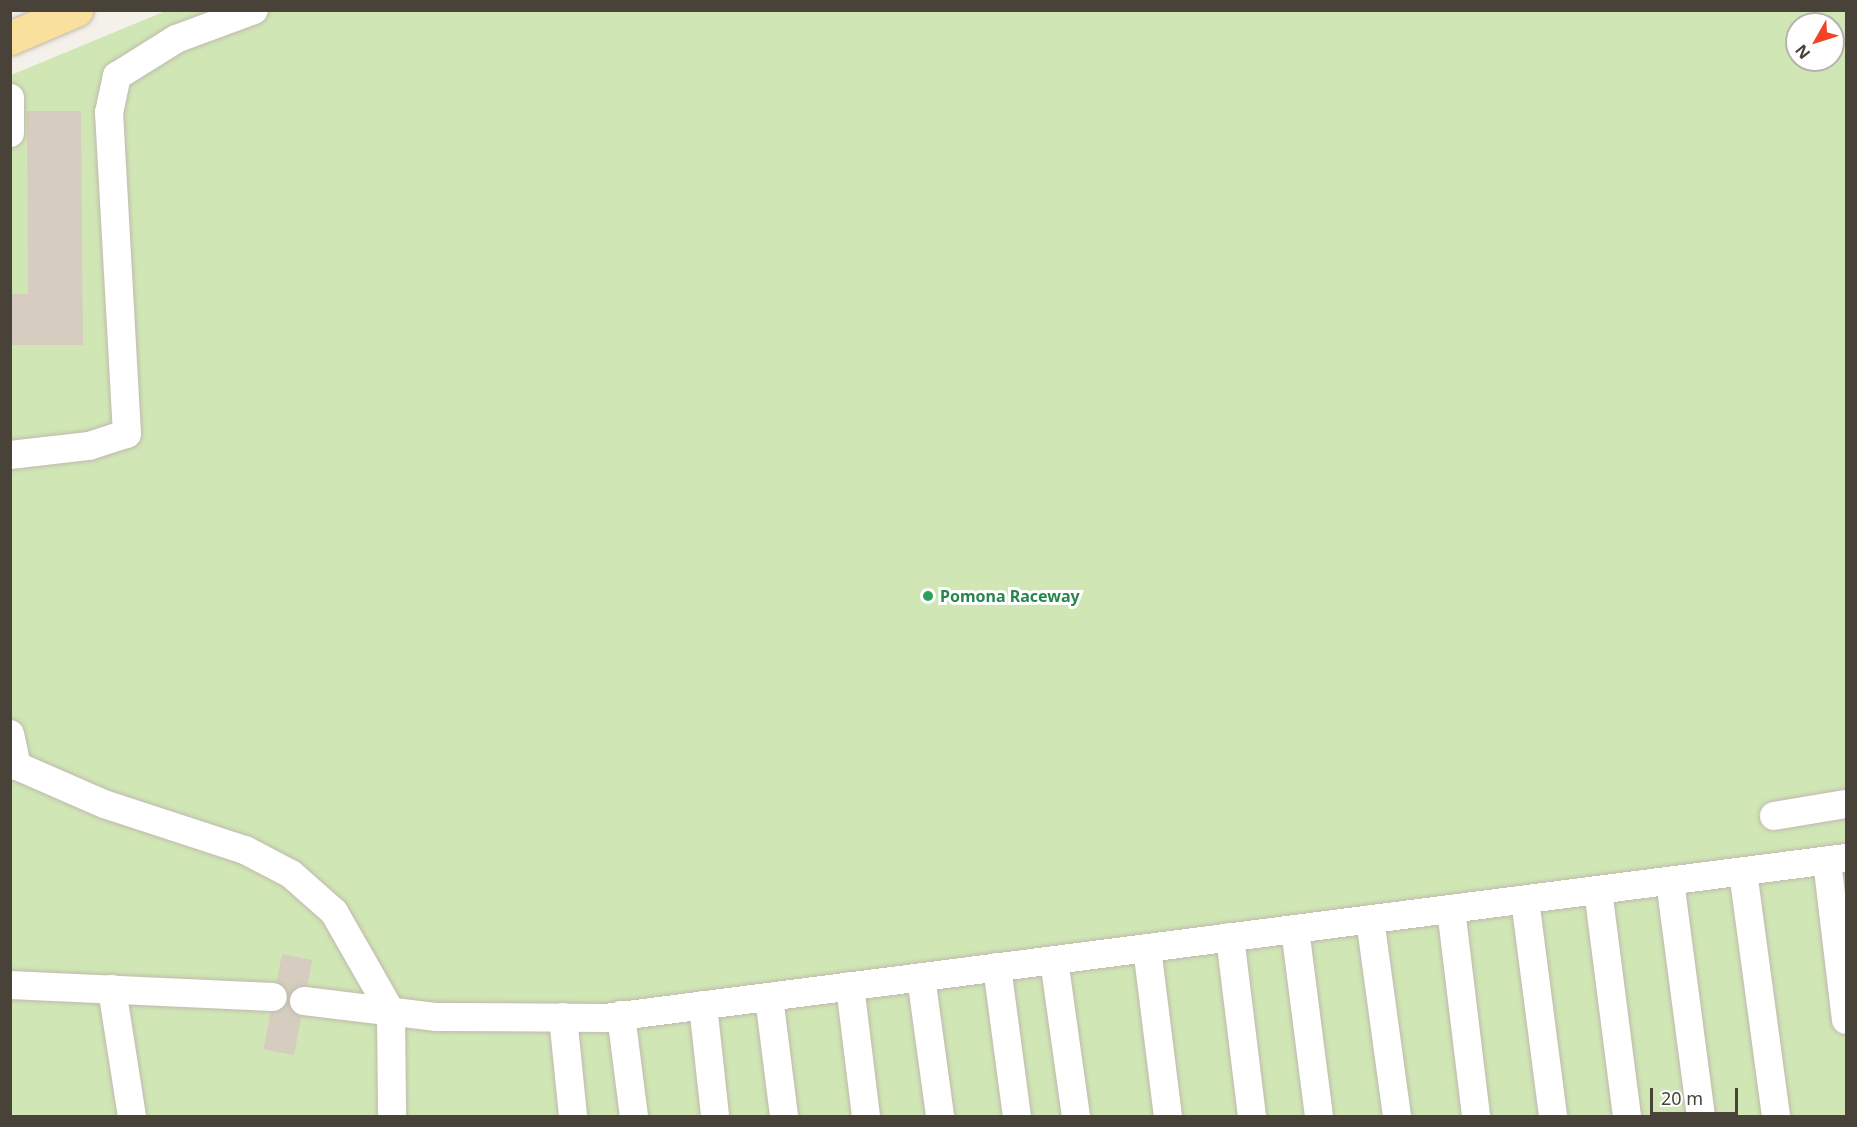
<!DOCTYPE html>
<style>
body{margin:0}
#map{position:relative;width:1857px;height:1127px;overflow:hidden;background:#f4f1ea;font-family:"Noto Sans",sans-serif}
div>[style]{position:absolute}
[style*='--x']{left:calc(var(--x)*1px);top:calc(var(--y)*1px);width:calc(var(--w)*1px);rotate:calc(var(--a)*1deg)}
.green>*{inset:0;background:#d0e7b5}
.building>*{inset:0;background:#d6cdc0;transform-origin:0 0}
.roads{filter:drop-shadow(0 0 2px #c0b9ad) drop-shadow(0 0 2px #c0b9ad)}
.minor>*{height:28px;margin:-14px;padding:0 14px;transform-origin:14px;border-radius:14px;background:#fff}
.major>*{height:33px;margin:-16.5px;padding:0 16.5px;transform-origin:16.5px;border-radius:16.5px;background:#fae09d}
.dots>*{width:16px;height:16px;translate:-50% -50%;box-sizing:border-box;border:3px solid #fff;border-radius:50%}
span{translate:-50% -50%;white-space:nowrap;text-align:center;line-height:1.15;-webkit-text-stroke:6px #fff;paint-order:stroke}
.leisure-label{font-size:16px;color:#27864d;font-weight:700}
.left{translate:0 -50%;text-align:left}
.frame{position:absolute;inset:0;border:12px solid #484238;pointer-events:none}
.north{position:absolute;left:1785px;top:12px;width:60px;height:60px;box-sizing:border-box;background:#fff;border:2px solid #b6b3af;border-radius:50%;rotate:231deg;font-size:16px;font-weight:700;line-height:24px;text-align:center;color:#484238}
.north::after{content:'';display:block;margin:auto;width:21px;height:27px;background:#f24324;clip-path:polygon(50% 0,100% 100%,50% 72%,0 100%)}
.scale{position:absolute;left:1650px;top:1088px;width:88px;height:27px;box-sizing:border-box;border:3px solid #484238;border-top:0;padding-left:8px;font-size:18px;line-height:21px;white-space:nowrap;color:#484238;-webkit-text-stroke:4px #fff;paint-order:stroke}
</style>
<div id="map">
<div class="green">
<div style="clip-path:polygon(evenodd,168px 10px,1846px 11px,1846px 1116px,11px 1116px,11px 75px,168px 10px,1797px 24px,1833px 24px,1833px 60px,1797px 60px,1797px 24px)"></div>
</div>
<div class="building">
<div style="clip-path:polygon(27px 111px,81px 111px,83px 345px,10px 345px,10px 294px,28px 294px)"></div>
<div style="left:282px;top:954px;width:31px;height:97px;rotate:11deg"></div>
</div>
<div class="roads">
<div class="minor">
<div style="--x:10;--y:98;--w:35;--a:90"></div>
<div style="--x:10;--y:455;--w:80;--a:-6.5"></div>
<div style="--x:89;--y:446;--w:40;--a:-18"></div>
<div style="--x:127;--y:434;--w:322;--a:-93.2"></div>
<div style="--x:109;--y:113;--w:38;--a:-78"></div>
<div style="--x:117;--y:76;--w:70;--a:-32.1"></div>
<div style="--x:176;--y:39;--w:83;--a:-20.4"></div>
<div style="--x:10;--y:734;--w:33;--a:78"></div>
<div style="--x:17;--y:766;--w:95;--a:23.6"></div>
<div style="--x:104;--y:804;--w:148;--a:18.1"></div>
<div style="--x:245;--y:850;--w:52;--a:27.6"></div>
<div style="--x:291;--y:874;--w:57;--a:41.5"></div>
<div style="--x:334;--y:912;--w:115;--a:60.3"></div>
<div style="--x:391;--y:1012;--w:104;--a:89.4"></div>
<div style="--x:1774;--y:816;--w:73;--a:-9.5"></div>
<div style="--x:1827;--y:861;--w:160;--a:83.2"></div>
<div style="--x:1743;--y:872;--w:246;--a:82.3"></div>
<div style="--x:1670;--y:881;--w:237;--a:82.5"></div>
<div style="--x:1598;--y:890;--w:228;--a:82.7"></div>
<div style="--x:1525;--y:900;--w:218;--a:82.6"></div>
<div style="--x:1451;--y:909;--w:209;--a:83.1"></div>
<div style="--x:1370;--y:919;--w:199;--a:82.2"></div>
<div style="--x:1295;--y:929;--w:189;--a:82.7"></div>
<div style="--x:1230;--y:937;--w:180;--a:83"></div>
<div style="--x:1147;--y:948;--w:169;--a:82.9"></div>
<div style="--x:1054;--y:960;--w:158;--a:82"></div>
<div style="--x:997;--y:967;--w:150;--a:82.4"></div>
<div style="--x:921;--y:977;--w:140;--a:82.2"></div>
<div style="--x:10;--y:985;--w:263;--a:2.6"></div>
<div style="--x:850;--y:986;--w:131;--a:83"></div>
<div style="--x:112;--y:989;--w:129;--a:81.1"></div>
<div style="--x:769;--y:997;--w:120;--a:82.8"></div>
<div style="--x:304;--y:1001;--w:134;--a:6.9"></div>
<div style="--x:437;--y:1017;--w:168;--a:0.3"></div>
<div style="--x:605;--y:1018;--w:1251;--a:-7.35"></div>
<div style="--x:703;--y:1005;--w:112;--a:83.8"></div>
<div style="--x:621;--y:1015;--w:102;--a:82.7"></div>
<div style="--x:563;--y:1017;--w:100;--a:84.2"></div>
</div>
<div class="major">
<div style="--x:10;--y:38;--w:72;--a:-23"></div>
</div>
</div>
<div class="dots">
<div style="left:928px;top:596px;background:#2e9e5b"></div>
</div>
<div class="leisure-label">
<span class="left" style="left:940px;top:596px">Pomona Raceway</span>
</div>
<div class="frame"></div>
<div class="north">N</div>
<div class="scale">20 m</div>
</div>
